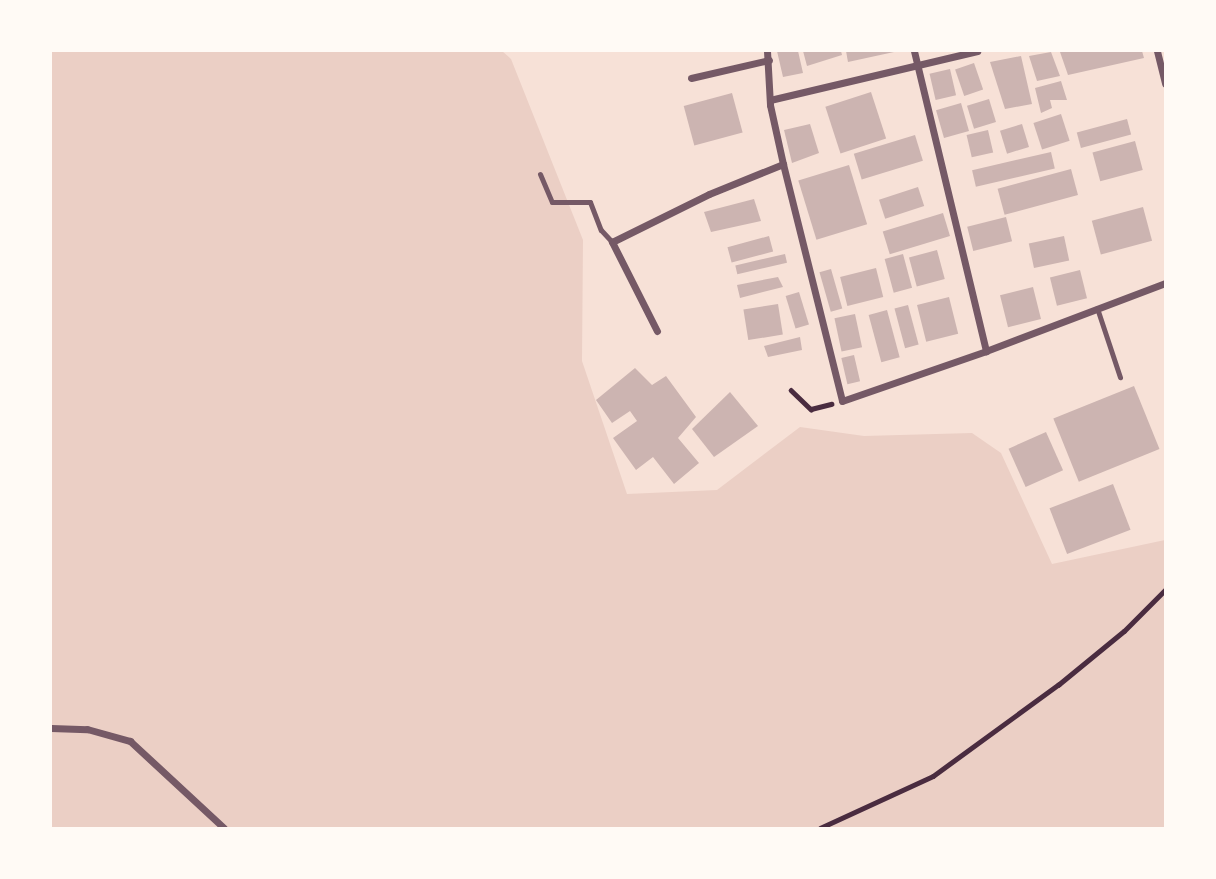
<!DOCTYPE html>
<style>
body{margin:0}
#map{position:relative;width:1216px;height:879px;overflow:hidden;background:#f7e1d7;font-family:Raleway,sans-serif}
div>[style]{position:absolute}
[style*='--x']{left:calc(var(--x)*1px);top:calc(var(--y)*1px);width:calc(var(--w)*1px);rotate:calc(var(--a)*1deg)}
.green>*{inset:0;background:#ebcfc5}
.building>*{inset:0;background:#ccb4b1;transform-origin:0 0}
.path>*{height:4.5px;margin:-2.25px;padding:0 2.25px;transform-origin:2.25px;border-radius:2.25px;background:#4a2c40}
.service>*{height:5px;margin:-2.5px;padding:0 2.5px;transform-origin:2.5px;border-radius:2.5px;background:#755966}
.minor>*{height:7px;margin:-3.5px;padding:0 3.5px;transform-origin:3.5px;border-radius:3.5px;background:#755966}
span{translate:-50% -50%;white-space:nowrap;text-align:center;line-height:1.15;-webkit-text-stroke:5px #fffaf5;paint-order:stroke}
.frame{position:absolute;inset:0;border:52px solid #fffaf5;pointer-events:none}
</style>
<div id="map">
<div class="green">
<div style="clip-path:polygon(51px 51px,502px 51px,511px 59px,583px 240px,582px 361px,627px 494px,717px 490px,800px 427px,864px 436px,972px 433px,1001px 453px,1052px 564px,1165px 540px,1165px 828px,51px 828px)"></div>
</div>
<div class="building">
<div style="clip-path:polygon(777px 51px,798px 51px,803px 73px,783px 77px)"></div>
<div style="clip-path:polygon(803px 51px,841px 51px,842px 55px,807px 66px)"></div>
<div style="clip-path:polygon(846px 51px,894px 51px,894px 52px,848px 62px)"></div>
<div style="clip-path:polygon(1066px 51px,1142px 51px,1144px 58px,1068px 75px,1060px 52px)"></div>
<div style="clip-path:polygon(1051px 52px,1060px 76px,1037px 81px,1029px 56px)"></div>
<div style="clip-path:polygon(1021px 56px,1032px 104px,1005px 109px,990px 62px)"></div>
<div style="left:974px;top:63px;width:28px;height:20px;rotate:71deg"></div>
<div style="left:950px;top:69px;width:27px;height:21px;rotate:77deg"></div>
<div style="clip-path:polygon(1061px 81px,1067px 100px,1050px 100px,1052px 108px,1041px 113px,1035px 88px)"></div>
<div style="left:871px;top:92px;width:49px;height:48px;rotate:72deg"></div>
<div style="left:732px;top:93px;width:41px;height:50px;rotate:75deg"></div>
<div style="left:989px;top:99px;width:24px;height:23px;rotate:73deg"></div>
<div style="left:961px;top:103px;width:29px;height:26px;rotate:74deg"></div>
<div style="left:1061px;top:114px;width:28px;height:29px;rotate:72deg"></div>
<div style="left:1127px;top:119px;width:16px;height:52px;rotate:75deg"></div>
<div style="clip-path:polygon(810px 124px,819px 153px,792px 163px,784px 130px)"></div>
<div style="left:1022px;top:124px;width:24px;height:23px;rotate:73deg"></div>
<div style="left:988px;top:130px;width:23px;height:22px;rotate:77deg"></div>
<div style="left:915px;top:135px;width:27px;height:64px;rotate:73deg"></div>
<div style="left:1135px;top:141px;width:30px;height:44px;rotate:75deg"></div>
<div style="left:1051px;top:152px;width:17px;height:81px;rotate:77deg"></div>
<div style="left:849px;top:165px;width:62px;height:53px;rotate:73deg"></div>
<div style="left:1071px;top:169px;width:27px;height:76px;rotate:75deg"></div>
<div style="left:918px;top:187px;width:20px;height:41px;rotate:72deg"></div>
<div style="clip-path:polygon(754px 199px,761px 221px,711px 232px,704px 212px)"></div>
<div style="left:1143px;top:207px;width:35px;height:53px;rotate:75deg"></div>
<div style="left:943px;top:213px;width:24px;height:63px;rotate:73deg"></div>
<div style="left:1006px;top:217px;width:25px;height:40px;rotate:76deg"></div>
<div style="left:769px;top:236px;width:16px;height:43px;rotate:75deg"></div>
<div style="left:1064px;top:236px;width:25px;height:36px;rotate:78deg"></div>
<div style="left:937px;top:250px;width:30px;height:29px;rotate:75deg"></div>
<div style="left:785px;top:254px;width:9px;height:51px;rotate:77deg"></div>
<div style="left:903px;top:254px;width:35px;height:19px;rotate:75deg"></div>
<div style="left:876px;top:268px;width:30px;height:37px;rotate:76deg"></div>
<div style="left:831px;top:269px;width:41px;height:12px;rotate:74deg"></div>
<div style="left:1080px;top:270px;width:29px;height:31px;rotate:76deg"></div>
<div style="clip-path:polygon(778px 277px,783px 287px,740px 298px,737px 285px)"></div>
<div style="left:1033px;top:287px;width:33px;height:34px;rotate:76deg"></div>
<div style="left:799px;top:292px;width:34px;height:14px;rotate:73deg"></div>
<div style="left:949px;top:297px;width:38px;height:33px;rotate:76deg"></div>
<div style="left:778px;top:304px;width:31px;height:35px;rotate:81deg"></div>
<div style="left:908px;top:305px;width:41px;height:14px;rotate:75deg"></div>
<div style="left:887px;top:310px;width:49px;height:19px;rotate:75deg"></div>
<div style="left:855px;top:314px;width:34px;height:21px;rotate:78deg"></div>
<div style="clip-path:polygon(800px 337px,802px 350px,768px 357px,764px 346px)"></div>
<div style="left:854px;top:355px;width:27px;height:13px;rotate:77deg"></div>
<div style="clip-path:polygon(635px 368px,652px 385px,666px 376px,696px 417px,678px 438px,699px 463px,674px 484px,653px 457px,636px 470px,613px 438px,637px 421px,630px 411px,612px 423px,596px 400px)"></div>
<div style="left:1134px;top:386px;width:68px;height:87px;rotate:68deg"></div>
<div style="clip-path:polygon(730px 392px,758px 426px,714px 457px,692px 429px)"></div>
<div style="left:1046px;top:432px;width:42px;height:41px;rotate:66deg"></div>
<div style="left:1113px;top:484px;width:49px;height:68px;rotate:69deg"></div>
</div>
<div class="path">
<div style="--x:791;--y:390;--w:28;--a:44"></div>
<div style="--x:811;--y:409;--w:21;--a:-14"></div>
<div style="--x:820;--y:828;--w:124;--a:-24.7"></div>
<div style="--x:933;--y:776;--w:155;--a:-36.1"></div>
<div style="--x:1058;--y:685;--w:85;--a:-39.3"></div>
<div style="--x:1124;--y:631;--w:58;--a:-45"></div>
</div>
<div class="service">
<div style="--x:540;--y:174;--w:30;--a:67"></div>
<div style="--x:552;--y:202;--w:38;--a:0"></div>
<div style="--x:590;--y:202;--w:30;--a:69"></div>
<div style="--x:601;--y:230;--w:16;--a:47"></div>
<div style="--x:1097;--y:308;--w:73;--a:71.6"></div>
</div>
<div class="minor">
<div style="--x:767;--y:51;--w:54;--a:86.8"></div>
<div style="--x:770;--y:105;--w:60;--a:77.6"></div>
<div style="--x:783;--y:164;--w:244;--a:76"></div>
<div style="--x:842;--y:401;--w:152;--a:-19.1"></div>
<div style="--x:986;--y:351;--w:191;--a:-20.8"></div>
<div style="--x:914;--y:51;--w:309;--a:76.5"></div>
<div style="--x:1157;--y:51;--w:34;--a:76"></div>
<div style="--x:691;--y:78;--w:80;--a:-13"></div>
<div style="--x:770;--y:100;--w:213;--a:-13.3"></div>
<div style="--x:657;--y:331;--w:100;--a:-116.8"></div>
<div style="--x:612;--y:242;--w:108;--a:-26.3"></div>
<div style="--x:709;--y:194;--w:80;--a:-22.1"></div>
<div style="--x:51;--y:728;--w:36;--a:2"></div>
<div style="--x:87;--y:729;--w:45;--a:15.6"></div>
<div style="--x:130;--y:741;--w:128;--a:42.8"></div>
</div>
<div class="frame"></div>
</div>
